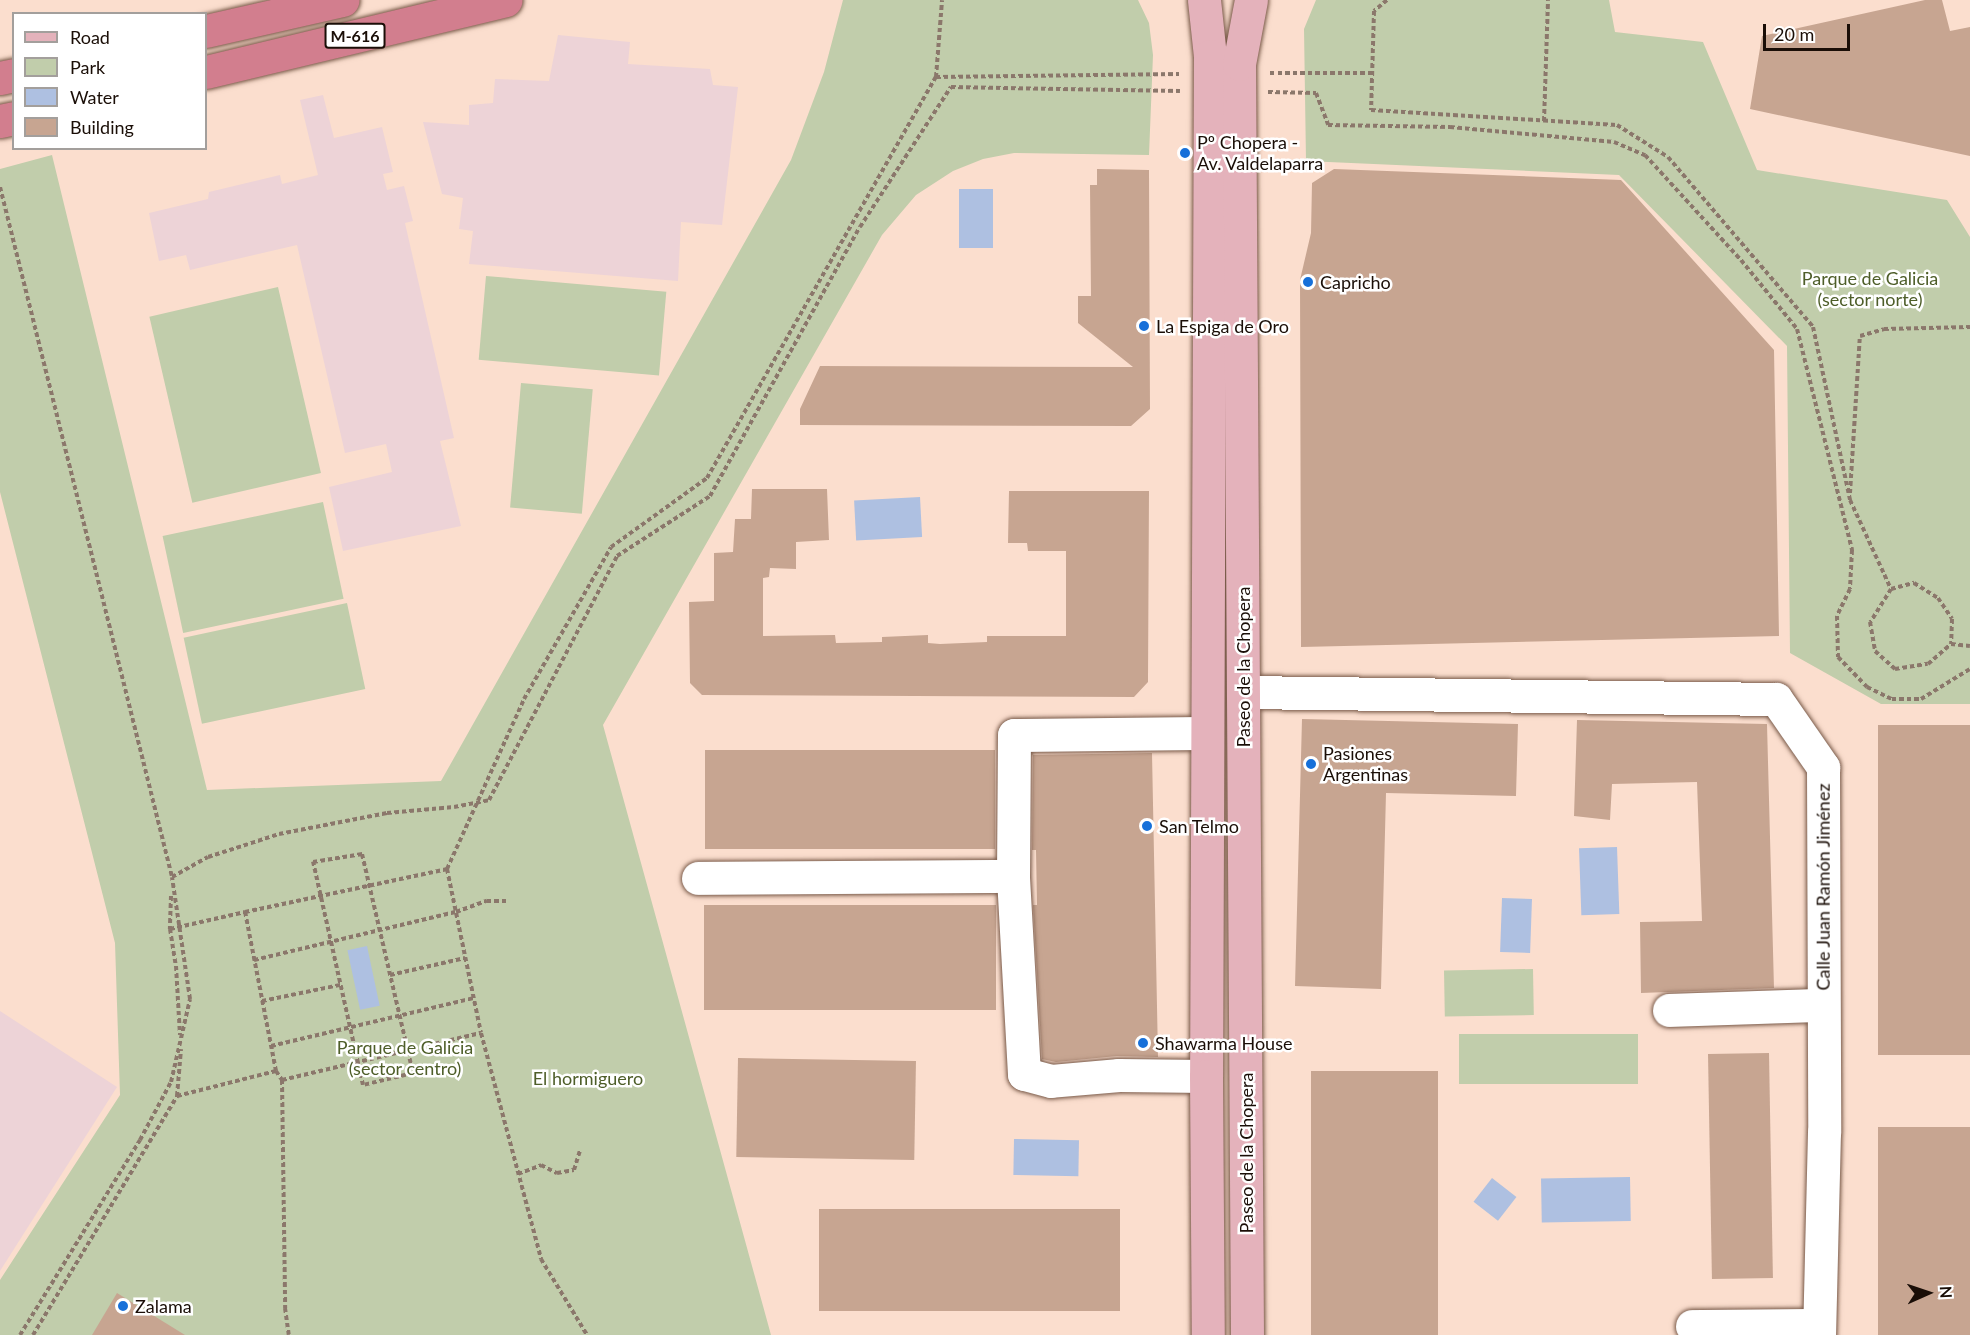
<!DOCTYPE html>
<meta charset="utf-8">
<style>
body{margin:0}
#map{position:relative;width:1970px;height:1335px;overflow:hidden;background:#fbdece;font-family:Lato,sans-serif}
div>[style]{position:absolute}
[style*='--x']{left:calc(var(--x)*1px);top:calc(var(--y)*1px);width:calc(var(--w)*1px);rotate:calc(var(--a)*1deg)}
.education>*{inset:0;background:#edd3d7}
.green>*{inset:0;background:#c1cdab;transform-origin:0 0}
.water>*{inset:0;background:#aec0e1;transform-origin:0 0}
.building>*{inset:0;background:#c7a591;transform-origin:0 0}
.path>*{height:4px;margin-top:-2px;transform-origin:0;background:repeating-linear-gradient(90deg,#8b776b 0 4.5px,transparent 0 7.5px)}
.roads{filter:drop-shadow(0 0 2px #795a49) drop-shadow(0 0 2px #795a49)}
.minor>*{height:33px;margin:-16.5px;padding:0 16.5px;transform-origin:16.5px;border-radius:16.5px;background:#fff}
.major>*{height:33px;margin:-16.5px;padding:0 16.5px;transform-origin:16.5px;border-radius:16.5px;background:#e4b2bb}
.highway>*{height:33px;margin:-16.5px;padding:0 16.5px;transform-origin:16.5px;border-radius:16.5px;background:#d27e8e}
.dots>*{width:16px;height:16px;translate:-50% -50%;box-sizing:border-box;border:3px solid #fff;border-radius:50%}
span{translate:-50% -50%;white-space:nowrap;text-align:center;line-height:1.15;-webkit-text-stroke:5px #fff;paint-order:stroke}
.shield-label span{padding:2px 4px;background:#fff;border:2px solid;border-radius:4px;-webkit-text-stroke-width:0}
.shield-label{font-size:16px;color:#1a0e07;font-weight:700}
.poi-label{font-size:18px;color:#1a0e07}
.left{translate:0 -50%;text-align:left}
.park-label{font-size:18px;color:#4e5e29}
.street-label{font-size:18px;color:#1a0e07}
.legend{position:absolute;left:12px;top:12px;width:195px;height:138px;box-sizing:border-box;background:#fff;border:2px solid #a39f9c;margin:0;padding:8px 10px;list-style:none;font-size:18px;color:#1a0e07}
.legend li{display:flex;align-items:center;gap:12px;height:30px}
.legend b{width:30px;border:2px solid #a39f9c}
.north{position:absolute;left:1898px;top:1263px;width:60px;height:60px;-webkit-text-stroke:4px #fff;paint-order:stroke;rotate:87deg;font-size:16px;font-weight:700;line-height:24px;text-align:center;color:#1a0e07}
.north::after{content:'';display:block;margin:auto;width:21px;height:27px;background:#1a0e07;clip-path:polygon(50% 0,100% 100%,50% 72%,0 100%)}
.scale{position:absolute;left:1763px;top:24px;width:87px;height:27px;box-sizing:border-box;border:3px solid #1a0e07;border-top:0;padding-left:8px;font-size:18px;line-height:21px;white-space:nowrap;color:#1a0e07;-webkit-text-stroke:4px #fff;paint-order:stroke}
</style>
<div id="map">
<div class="education">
<div style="clip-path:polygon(558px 35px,630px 42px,628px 64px,710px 69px,713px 85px,738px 87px,722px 225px,681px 222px,678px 281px,469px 264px,473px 231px,459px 229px,463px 198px,442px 194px,423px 122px,469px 125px,469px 105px,493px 103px,495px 79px,549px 81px)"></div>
<div style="clip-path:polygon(323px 95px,334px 138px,382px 127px,393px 172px,383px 174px,387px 190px,404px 186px,413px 221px,405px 223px,454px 438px,440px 441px,461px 526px,343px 551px,329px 487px,392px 472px,386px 444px,345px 453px,297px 245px,190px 270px,186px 255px,159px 261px,149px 213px,208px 199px,209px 192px,280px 175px,282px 184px,318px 175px,300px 100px)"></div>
<div style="clip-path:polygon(0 1011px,117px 1087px,0 1271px)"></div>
</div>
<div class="green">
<div style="clip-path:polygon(843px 0,1138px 0,1149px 23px,1153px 55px,1149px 155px,1014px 153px,983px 159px,953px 171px,916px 195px,882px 235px,603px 725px,771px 1335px,0 1335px,0 1280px,120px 1095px,115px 943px,0 492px,0 169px,52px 155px,207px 790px,441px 781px,791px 160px,824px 72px)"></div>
<div style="clip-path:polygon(1316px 0,1609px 0,1615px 32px,1703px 42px,1757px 170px,1947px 200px,1970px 237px,1970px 704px,1881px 704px,1790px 653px,1787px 346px,1619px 175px,1306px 161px,1304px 29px)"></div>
<div style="left:486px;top:276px;width:181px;height:84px;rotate:5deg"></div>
<div style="left:278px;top:287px;width:191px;height:132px;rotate:77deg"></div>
<div style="left:521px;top:383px;width:72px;height:125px;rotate:5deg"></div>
<div style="left:323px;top:502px;width:99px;height:164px;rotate:78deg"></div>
<div style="left:347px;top:603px;width:88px;height:167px;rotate:78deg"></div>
<div style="left:1533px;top:969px;width:46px;height:89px;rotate:89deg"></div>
<div style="left:1459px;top:1034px;width:179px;height:50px"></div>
</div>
<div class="water">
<div style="left:959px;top:189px;width:34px;height:59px"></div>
<div style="left:920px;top:497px;width:40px;height:66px;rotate:87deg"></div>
<div style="left:1617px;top:847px;width:67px;height:38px;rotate:88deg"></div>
<div style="left:1502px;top:898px;width:30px;height:54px;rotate:2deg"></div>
<div style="left:367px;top:946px;width:61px;height:20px;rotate:78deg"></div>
<div style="left:1014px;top:1139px;width:65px;height:36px;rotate:1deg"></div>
<div style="left:1630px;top:1177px;width:44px;height:89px;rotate:89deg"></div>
<div style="left:1492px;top:1178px;width:31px;height:30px;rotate:38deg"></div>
</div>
<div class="building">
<div style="clip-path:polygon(1925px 0,1942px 0,1950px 31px,1970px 27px,1970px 156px,1750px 109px,1762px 36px)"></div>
<div style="clip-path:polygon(1097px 169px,1149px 170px,1150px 409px,1131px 426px,800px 425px,800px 409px,820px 366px,1133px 367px,1078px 323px,1078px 296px,1091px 296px,1090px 185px,1097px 185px)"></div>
<div style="clip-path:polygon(1334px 169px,1621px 180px,1774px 350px,1779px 636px,1301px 647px,1300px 280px,1311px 233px,1312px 183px)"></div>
<div style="clip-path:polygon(752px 489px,827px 489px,829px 540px,796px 542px,796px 569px,770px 568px,769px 577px,763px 578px,763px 636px,835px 635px,836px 643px,882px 642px,882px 637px,928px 635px,928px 643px,940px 644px,987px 642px,987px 636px,1066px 636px,1066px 551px,1028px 551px,1027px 543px,1008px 543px,1009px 491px,1149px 491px,1148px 682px,1134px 697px,702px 695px,690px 683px,689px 602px,714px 601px,714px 553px,733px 552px,735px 519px,751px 519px)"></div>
<div style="clip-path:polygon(1302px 719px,1518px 724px,1516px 796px,1386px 793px,1381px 989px,1295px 986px)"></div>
<div style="clip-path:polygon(1577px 720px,1767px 724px,1774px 988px,1641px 993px,1640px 922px,1702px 921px,1697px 782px,1612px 784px,1610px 820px,1574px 816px)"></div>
<div style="left:1878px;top:725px;width:92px;height:330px"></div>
<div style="left:705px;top:750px;width:290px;height:99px"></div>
<div style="clip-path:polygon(1152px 753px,1158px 1057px,1117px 1056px,1056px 1062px,1042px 1059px,1033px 905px,1037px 905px,1036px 850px,1032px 850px,1033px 755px)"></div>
<div style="left:704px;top:905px;width:292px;height:105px"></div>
<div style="left:1769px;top:1053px;width:225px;height:61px;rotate:89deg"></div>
<div style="left:738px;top:1058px;width:178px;height:99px;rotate:1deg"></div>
<div style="left:1438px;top:1071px;width:264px;height:127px;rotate:90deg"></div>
<div style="left:1970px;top:1127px;width:208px;height:92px;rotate:90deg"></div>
<div style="left:1120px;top:1209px;width:102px;height:301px;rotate:90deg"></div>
<div style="clip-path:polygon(117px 1293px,185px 1335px,92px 1335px)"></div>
</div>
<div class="path">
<div style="--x:1387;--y:0;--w:17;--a:140"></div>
<div style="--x:1374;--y:11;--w:99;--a:91.7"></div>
<div style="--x:1371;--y:110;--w:246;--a:3.5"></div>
<div style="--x:1617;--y:125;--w:60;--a:32.1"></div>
<div style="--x:1668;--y:157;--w:223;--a:49.5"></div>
<div style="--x:1813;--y:327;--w:177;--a:77.9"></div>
<div style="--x:1850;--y:500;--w:98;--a:65.3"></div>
<div style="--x:1891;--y:589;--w:39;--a:122"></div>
<div style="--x:1870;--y:622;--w:29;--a:80"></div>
<div style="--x:1875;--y:651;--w:27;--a:42"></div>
<div style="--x:1895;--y:669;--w:33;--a:-9"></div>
<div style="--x:1928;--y:664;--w:30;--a:-41"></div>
<div style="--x:1951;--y:644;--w:19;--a:6"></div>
<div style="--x:1270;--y:73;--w:102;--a:0"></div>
<div style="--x:936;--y:77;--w:77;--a:-85.5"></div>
<div style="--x:1268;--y:92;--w:48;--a:1.2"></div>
<div style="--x:1316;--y:93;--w:34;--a:69"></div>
<div style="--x:1328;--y:125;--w:122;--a:0.9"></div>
<div style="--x:1450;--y:127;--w:165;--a:5.2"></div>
<div style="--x:1614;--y:142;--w:34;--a:23"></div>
<div style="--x:1645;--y:155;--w:142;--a:47.6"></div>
<div style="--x:1741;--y:260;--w:89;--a:50.9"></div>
<div style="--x:1797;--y:329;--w:228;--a:76"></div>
<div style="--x:1852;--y:550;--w:39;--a:93"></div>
<div style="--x:1850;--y:589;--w:30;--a:116"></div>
<div style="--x:1837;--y:616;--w:41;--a:88.6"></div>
<div style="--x:1838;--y:657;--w:42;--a:46"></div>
<div style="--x:1867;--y:687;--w:28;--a:26"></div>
<div style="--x:1892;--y:699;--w:29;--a:0"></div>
<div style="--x:1921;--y:699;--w:57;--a:-31.5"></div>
<div style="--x:1544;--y:121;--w:121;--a:-88.1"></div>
<div style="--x:0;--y:187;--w:711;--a:76"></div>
<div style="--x:1850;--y:493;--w:157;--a:-86.4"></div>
<div style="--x:1860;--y:336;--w:25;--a:-16"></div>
<div style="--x:1884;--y:329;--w:86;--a:-1.3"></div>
<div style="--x:1891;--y:589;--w:24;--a:-15"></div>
<div style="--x:1914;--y:583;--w:28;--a:32"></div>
<div style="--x:1938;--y:598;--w:25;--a:56"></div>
<div style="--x:1952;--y:619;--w:25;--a:92"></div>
<div style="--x:362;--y:854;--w:225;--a:76.9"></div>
<div style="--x:413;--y:1073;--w:51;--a:166.5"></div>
<div style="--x:363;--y:1085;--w:229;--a:-102.6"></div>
<div style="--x:313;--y:862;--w:50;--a:-9.3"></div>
<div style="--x:447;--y:869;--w:167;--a:78.3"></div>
<div style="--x:481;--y:1033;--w:234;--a:75.1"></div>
<div style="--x:541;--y:1259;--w:89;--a:58.8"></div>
<div style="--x:171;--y:896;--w:33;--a:92"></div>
<div style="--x:170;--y:929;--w:37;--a:81"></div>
<div style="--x:176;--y:966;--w:69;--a:86.7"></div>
<div style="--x:170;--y:929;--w:77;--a:-12.8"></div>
<div style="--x:254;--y:960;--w:208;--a:-13.4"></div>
<div style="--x:456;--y:912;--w:33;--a:-20"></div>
<div style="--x:487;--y:901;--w:22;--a:0"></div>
<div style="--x:390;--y:975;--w:77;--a:-12.8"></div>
<div style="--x:262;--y:1001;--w:80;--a:-11.6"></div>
<div style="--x:271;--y:1046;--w:209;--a:-13.3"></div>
<div style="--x:276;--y:1071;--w:11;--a:56"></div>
<div style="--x:282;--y:1080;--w:204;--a:-13.3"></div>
<div style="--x:282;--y:1080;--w:228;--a:89.2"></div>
<div style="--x:285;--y:1308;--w:27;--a:82"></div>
<div style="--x:177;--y:1096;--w:47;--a:-85.1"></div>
<div style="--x:518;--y:1174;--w:25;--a:-21"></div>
<div style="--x:541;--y:1165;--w:18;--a:27"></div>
<div style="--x:557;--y:1173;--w:17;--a:-10"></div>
<div style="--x:574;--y:1170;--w:21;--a:-73"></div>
<div style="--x:20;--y:1335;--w:229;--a:-58.4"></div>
<div style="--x:140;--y:1140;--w:66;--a:-61.9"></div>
<div style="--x:171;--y:1082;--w:85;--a:-77.1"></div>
<div style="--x:190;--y:999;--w:123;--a:-98.4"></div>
<div style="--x:172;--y:877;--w:41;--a:-29.1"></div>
<div style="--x:208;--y:857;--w:75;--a:-17.9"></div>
<div style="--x:279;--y:834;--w:110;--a:-11"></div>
<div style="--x:387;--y:813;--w:67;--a:-5.1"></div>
<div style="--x:454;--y:807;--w:36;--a:-11"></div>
<div style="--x:489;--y:800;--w:276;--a:-62.3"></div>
<div style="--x:617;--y:556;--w:111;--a:-32.8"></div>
<div style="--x:710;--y:496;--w:308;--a:-60.9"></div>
<div style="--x:860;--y:227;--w:167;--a:-57"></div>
<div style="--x:951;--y:87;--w:229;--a:1"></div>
<div style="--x:33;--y:1335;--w:279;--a:-58.9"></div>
<div style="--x:177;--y:1096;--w:102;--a:-14.2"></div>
<div style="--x:276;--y:1071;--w:162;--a:-101"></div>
<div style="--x:245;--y:912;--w:207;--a:-12"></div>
<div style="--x:447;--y:869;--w:187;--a:-65.6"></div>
<div style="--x:524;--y:699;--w:175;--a:-60.2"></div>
<div style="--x:611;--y:547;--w:118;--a:-35.7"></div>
<div style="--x:707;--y:478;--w:462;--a:-60.3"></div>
<div style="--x:936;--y:77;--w:243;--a:-0.7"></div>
</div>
<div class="roads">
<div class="minor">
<div style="--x:1243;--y:692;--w:533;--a:0.75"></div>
<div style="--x:1776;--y:699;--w:83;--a:55.3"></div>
<div style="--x:1823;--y:767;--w:365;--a:89.8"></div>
<div style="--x:1824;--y:1132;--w:203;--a:91.4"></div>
<div style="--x:698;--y:878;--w:315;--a:-0.4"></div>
<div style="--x:1669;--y:1010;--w:154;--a:-1.9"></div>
<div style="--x:1206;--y:1076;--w:87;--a:-179.3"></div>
<div style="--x:1119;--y:1075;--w:68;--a:175"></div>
<div style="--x:1051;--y:1081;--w:28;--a:-165"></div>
<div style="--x:1024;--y:1074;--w:198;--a:-93.2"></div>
<div style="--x:1013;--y:876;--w:141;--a:-89.6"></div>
<div style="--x:1014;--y:735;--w:193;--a:-0.6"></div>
<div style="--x:1692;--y:1326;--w:127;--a:-0.5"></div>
</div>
<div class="major">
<div style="--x:1204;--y:0;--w:56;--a:83.9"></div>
<div style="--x:1210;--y:56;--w:1020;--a:90.22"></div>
<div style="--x:1206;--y:1076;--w:259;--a:89.6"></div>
<div style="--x:1247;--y:1335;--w:1271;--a:-90.36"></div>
<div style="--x:1239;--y:64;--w:65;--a:-79.4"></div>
</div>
<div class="highway">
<div style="--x:206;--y:31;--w:140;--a:-12.8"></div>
<div style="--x:206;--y:72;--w:308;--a:-13.5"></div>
<div style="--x:0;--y:78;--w:14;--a:-12"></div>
<div style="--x:0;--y:121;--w:14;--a:-12"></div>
</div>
</div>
<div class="dots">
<div style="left:1185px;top:153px;background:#1770d9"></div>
<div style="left:1308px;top:282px;background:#1770d9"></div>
<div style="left:1144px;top:326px;background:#1770d9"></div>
<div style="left:1311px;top:764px;background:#1770d9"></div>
<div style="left:1147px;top:826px;background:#1770d9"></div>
<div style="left:1143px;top:1043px;background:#1770d9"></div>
<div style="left:123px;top:1306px;background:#1770d9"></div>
</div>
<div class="shield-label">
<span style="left:355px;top:36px">M-616</span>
</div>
<div class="poi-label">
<span class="left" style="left:1197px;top:153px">Pº Chopera -<br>Av. Valdelaparra</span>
<span class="left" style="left:1320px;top:282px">Capricho</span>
<span class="left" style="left:1156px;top:326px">La Espiga de Oro</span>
<span class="left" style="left:1323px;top:764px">Pasiones<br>Argentinas</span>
<span class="left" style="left:1159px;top:826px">San Telmo</span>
<span class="left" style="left:1155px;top:1043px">Shawarma House</span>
<span class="left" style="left:135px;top:1306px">Zalama</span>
</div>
<div class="park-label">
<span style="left:1870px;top:289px">Parque de Galicia<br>(sector norte)</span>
<span style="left:405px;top:1058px">Parque de Galicia<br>(sector centro)</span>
<span style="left:588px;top:1078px">El hormiguero</span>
</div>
<div class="street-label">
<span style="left:1243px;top:667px;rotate:-90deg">Paseo de la Chopera</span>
<span style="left:1823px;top:887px;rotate:-90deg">Calle Juan Ramón Jiménez</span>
<span style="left:1246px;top:1153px;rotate:-90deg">Paseo de la Chopera</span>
</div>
<ul class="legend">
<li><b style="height:8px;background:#e4b2bb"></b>Road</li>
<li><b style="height:16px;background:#c1cdab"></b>Park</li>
<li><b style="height:16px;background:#aec0e1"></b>Water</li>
<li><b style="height:16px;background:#c7a591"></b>Building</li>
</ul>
<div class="north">N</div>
<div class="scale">20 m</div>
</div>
